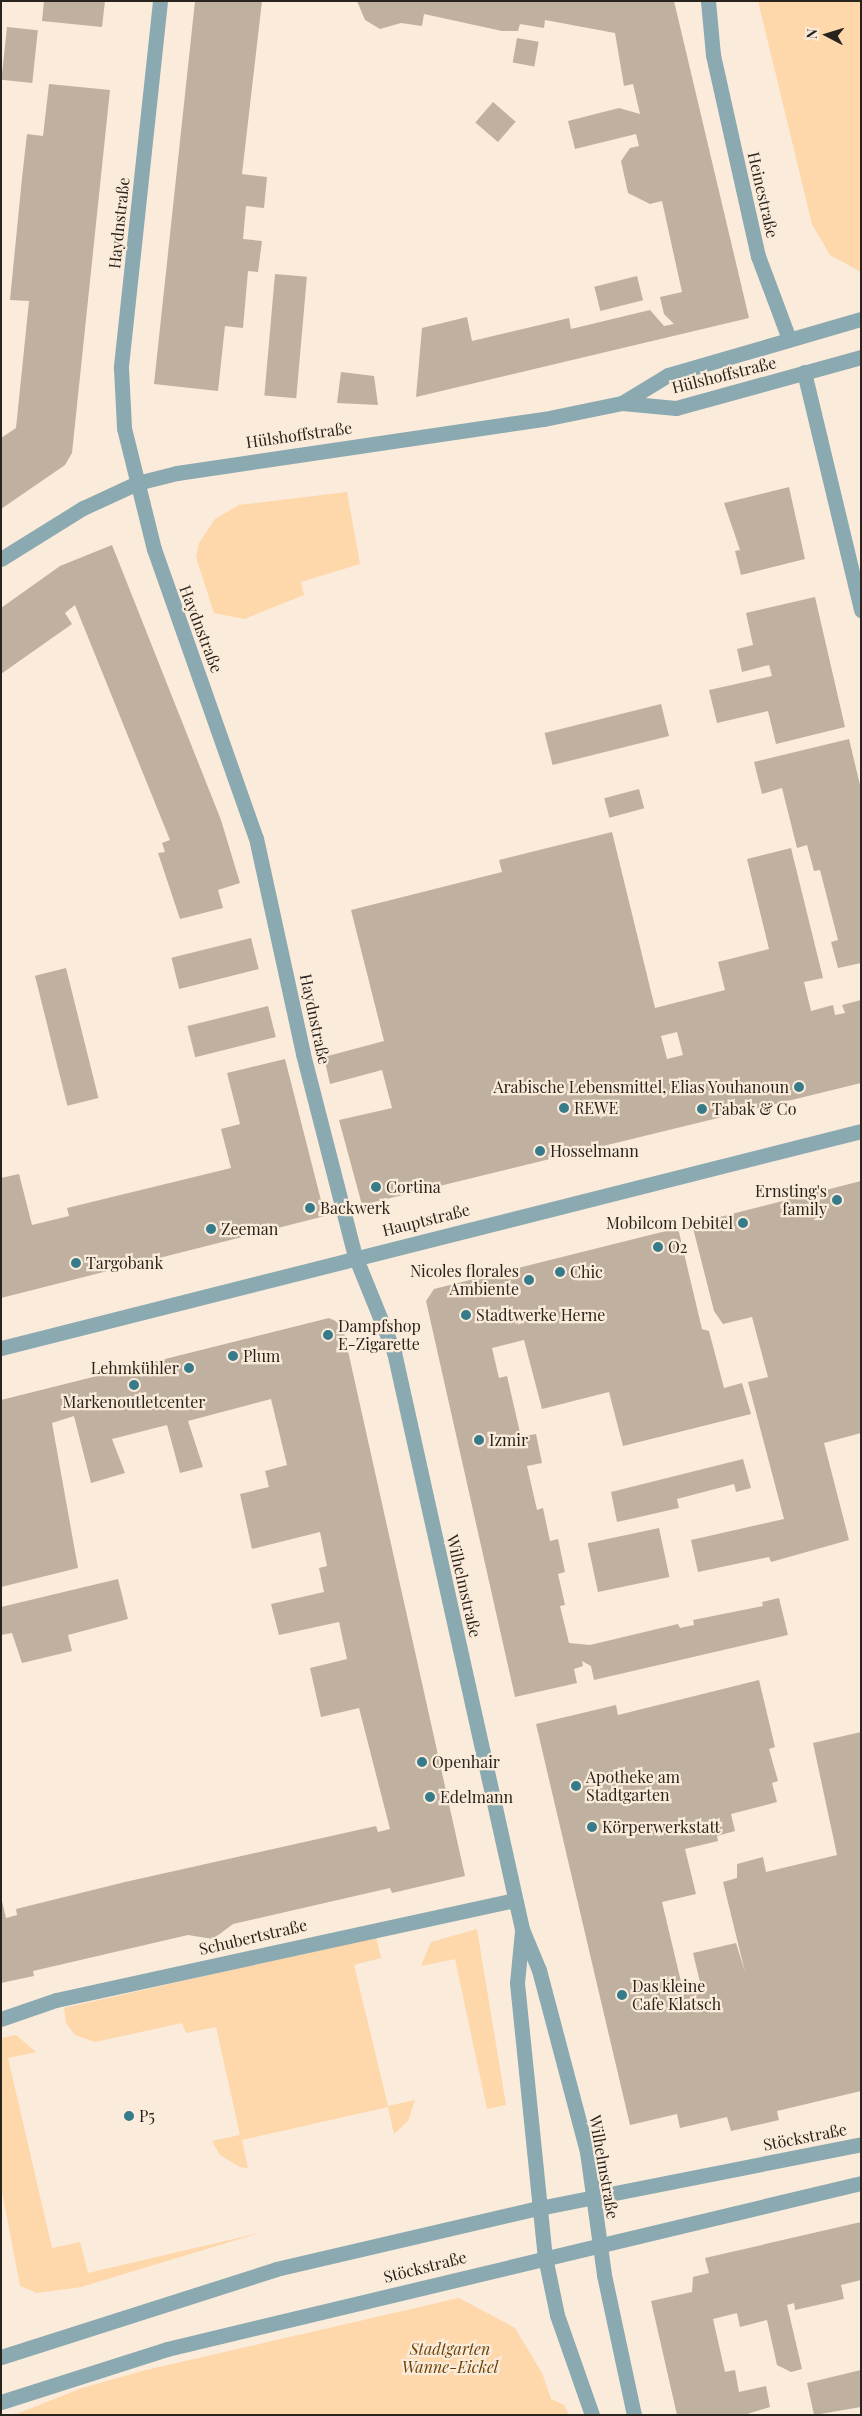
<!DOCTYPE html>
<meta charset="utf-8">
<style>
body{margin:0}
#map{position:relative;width:862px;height:2416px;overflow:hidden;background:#fbebda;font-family:"Playfair Display",serif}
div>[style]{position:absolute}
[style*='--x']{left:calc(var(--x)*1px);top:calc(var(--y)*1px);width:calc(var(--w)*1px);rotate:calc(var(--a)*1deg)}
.green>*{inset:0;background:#fed7ab}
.building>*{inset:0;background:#bfb0a0;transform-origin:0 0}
.minor>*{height:15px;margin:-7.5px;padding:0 7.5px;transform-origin:7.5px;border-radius:7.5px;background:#8aa9b1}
.dots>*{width:14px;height:14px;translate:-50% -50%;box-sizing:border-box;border:2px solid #fbebda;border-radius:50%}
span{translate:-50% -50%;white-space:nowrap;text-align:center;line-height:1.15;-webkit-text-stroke:4.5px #fbebda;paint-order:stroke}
.street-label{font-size:16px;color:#29231d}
.poi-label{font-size:16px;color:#29231d}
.right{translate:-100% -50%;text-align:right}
.left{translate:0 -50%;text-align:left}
.park-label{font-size:16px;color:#6b4305;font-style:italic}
.frame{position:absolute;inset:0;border:2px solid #29231d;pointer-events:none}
.north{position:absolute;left:802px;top:10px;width:50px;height:50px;-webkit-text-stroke:4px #fbebda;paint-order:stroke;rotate:275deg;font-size:14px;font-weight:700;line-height:20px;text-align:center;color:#29231d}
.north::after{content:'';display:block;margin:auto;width:18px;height:22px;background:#29231d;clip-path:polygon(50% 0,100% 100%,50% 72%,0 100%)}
</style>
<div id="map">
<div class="green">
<div style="clip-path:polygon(758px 1px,861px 1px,861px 272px,830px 255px,812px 224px)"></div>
<div style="clip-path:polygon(347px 492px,360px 564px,301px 582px,304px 595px,244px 619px,214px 613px,196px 557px,199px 543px,215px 519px,239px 505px)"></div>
<div style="clip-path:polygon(477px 1929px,506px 2105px,487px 2109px,455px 1959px,421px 1966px,431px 1942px)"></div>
<div style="clip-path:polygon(376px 1937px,381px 1958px,354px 1965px,388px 2106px,415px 2100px,408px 2121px,394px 2134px,388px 2107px,242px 2140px,248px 2168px,240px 2167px,220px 2155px,212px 2141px,240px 2135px,216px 2027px,186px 2033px,182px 2023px,95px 2042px,75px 2035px,66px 2023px,64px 2008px)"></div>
<div style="clip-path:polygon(16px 2035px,36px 2052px,8px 2058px,52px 2248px,80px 2242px,88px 2273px,259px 2233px,81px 2287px,37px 2293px,20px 2286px,1px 2186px,1px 2038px)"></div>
<div style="clip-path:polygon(459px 2298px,515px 2328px,542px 2373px,551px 2399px,564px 2405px,569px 2415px,14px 2415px,82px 2388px,146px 2370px)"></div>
</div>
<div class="building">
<div style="clip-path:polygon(44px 1px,105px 1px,102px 27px,42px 21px)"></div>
<div style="clip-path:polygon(195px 1px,262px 1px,242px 174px,267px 177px,264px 208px,246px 206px,243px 239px,262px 241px,258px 272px,248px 271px,243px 328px,225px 326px,218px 391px,154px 384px)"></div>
<div style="clip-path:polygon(357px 1px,674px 1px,749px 318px,416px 397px,422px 328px,467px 317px,472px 341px,569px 318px,571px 329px,650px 310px,664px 326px,674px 324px,664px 314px,660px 297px,682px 292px,662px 201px,650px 204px,628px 193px,621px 161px,630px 148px,639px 146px,636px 134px,575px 149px,568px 121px,619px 108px,640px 114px,633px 84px,624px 86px,615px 33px,545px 20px,544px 28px,520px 24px,518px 31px,502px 31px,424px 14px,422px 26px,401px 23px,380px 29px,365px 20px)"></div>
<div style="left:7px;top:27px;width:31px;height:53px;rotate:6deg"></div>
<div style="left:517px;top:38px;width:22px;height:25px;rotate:10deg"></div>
<div style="clip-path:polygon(49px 84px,110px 90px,72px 453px,65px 465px,1px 509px,1px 438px,16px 428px,29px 301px,10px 300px,22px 178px,27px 134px,43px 136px)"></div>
<div style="left:493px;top:102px;width:30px;height:27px;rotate:41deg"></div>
<div style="left:275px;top:274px;width:32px;height:122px;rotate:5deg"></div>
<div style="left:637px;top:276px;width:25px;height:44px;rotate:76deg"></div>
<div style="clip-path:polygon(341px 372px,374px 376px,378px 405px,337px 403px)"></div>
<div style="clip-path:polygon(789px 487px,805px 559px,741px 575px,735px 551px,740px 550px,724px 503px)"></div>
<div style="clip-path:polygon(112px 545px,221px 820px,240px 883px,218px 890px,223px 908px,180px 919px,158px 853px,165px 852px,162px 843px,170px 840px,75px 605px,65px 613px,72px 624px,1px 674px,1px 608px,60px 566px)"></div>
<div style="clip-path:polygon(815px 597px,845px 727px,776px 744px,768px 711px,717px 723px,709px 690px,772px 676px,769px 665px,742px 672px,737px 649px,753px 645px,746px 613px)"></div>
<div style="left:661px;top:704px;width:33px;height:120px;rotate:76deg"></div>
<div style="clip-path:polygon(849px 739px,861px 789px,861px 963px,838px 968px,831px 942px,838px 940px,820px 870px,814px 871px,807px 845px,797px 848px,782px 788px,762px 794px,754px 762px)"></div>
<div style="left:639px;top:789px;width:20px;height:36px;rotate:75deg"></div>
<div style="clip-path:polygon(evenodd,612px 832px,655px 1008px,725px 990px,718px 962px,769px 949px,747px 859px,791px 848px,823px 978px,804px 982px,811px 1011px,833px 1005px,835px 1015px,845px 1013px,842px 1005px,861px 1000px,861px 1083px,362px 1205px,339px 1120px,392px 1108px,382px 1070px,330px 1084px,324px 1057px,384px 1041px,351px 910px,502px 872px,499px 860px,612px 832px,677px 1032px,683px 1055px,667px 1059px,661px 1036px,677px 1032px)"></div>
<div style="left:251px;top:938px;width:32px;height:82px;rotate:76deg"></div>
<div style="left:66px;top:968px;width:134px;height:32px;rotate:76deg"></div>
<div style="left:268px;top:1006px;width:32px;height:83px;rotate:76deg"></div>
<div style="clip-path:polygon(285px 1059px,325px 1216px,1px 1298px,1px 1178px,19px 1174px,32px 1225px,69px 1216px,67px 1208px,231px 1168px,221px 1129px,240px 1124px,227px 1073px)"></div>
<div style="clip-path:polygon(861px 1181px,861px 1433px,824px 1443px,849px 1540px,771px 1562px,769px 1557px,698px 1572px,691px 1540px,784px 1519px,748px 1382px,768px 1377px,752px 1317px,723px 1324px,714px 1311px,692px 1224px)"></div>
<div style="clip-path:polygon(678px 1228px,702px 1329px,709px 1331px,724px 1388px,742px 1383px,751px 1414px,623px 1446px,609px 1392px,542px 1409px,524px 1340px,492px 1348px,499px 1378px,507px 1376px,521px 1437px,536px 1434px,542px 1463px,527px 1466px,537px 1510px,543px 1508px,550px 1541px,558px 1539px,565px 1572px,558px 1574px,565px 1605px,560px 1606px,569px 1643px,590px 1645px,678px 1624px,680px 1628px,694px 1625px,693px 1620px,763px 1606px,762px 1602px,779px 1598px,788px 1635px,594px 1680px,591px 1666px,582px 1661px,583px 1666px,574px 1669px,577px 1683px,515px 1697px,426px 1301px,434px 1289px)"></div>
<div style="clip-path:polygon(329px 1318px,342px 1324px,465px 1876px,392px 1893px,390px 1888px,233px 1924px,213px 1939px,188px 1935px,33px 1971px,34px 1976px,1px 1983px,1px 1897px,6px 1918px,17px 1915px,16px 1909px,125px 1882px,376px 1826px,378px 1832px,390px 1829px,359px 1708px,321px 1717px,310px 1668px,347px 1659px,339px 1622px,279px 1635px,271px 1604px,324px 1592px,319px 1568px,327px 1566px,320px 1532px,252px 1549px,240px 1494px,269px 1487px,265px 1471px,287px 1465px,271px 1399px,188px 1421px,203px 1467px,180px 1473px,167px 1425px,112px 1439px,125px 1473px,91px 1483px,74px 1416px,52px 1423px,78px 1568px,1px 1587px,1px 1400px)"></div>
<div style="clip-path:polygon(743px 1459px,751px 1488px,736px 1492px,734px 1484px,677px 1499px,679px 1508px,617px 1522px,611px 1492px)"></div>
<div style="left:659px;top:1528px;width:50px;height:73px;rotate:78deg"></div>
<div style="clip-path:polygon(118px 1579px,128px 1619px,68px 1635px,72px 1651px,22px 1663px,12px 1633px,1px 1635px,1px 1607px)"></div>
<div style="clip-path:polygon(759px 1680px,775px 1747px,769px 1749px,778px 1781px,772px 1783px,777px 1802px,731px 1814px,735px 1831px,717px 1836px,718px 1841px,685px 1849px,696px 1894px,662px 1902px,682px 1986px,700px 1982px,693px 1953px,736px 1943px,745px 1972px,723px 1882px,737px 1878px,737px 1864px,763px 1857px,766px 1872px,837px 1855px,813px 1743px,861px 1732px,861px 2091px,777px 2111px,779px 2120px,731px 2131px,727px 2117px,680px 2128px,677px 2114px,630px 2125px,536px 1724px,616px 1705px,618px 1715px)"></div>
<div style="clip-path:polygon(861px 2222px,861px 2280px,841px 2285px,844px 2299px,795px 2310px,794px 2303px,787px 2305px,802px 2369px,791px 2372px,777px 2365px,767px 2320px,740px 2327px,737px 2313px,713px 2319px,725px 2372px,735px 2370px,739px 2392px,766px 2386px,770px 2407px,744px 2415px,677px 2415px,651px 2301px,692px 2292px,693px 2277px,709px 2273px,705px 2258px)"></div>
<div style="clip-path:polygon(861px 2370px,861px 2407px,814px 2415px,807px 2383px)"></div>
</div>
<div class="minor">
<div style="--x:160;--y:1;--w:369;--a:96.1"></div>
<div style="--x:121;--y:368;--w:60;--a:87.1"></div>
<div style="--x:124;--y:428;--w:125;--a:76.1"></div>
<div style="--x:154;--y:549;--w:306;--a:70.6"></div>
<div style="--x:256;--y:838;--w:221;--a:77.7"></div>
<div style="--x:303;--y:1054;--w:209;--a:75.6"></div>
<div style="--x:355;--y:1256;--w:104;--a:67.9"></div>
<div style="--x:394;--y:1352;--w:591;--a:77.49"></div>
<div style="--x:522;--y:1929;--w:44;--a:67.5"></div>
<div style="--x:539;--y:1970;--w:188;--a:75.2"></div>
<div style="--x:587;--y:2152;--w:124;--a:82.1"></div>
<div style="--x:604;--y:2275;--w:143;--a:77.9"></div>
<div style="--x:708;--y:1;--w:54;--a:84.7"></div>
<div style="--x:713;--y:55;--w:206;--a:77.4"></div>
<div style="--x:758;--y:256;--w:89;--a:69.5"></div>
<div style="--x:804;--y:372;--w:245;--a:76.5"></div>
<div style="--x:622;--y:403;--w:54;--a:-31.3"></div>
<div style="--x:668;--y:375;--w:201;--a:-16.2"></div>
<div style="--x:1;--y:559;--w:97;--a:-31.9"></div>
<div style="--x:83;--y:508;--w:60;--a:-24.8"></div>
<div style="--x:137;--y:483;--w:41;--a:-14"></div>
<div style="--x:177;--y:473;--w:371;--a:-8.4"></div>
<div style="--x:544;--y:419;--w:80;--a:-11.6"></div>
<div style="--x:622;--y:403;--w:54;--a:5.3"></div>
<div style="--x:676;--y:408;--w:192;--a:-15.4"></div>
<div style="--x:1;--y:1348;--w:887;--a:-14.16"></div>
<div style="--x:522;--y:1931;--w:52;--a:95.5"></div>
<div style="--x:517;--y:1983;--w:275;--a:84.2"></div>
<div style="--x:545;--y:2257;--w:59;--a:78.3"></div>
<div style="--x:557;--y:2315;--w:106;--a:70.7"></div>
<div style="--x:1;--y:2019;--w:58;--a:-19.1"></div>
<div style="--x:56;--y:2000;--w:470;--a:-12.3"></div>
<div style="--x:1;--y:2357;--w:289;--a:-17.7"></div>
<div style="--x:276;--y:2269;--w:270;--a:-13.1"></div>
<div style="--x:539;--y:2208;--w:328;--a:-11.2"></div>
<div style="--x:1;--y:2402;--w:174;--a:-17.7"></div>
<div style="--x:167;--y:2349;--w:714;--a:-13.45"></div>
</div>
<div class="dots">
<div style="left:799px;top:1087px;background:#377b8a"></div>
<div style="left:564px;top:1108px;background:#377b8a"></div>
<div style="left:702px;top:1109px;background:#377b8a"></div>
<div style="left:540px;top:1151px;background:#377b8a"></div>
<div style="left:376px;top:1187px;background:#377b8a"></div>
<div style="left:837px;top:1200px;background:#377b8a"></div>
<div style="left:310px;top:1208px;background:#377b8a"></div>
<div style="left:743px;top:1223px;background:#377b8a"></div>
<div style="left:211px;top:1229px;background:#377b8a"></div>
<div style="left:658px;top:1247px;background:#377b8a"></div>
<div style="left:76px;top:1263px;background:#377b8a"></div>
<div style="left:560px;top:1272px;background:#377b8a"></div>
<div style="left:529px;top:1280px;background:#377b8a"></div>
<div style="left:466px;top:1315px;background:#377b8a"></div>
<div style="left:328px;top:1335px;background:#377b8a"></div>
<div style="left:233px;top:1356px;background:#377b8a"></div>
<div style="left:189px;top:1368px;background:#377b8a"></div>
<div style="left:134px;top:1385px;background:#377b8a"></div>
<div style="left:479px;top:1440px;background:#377b8a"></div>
<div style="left:422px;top:1762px;background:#377b8a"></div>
<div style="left:576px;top:1786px;background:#377b8a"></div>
<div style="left:430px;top:1797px;background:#377b8a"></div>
<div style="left:592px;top:1827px;background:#377b8a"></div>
<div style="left:622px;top:1995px;background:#377b8a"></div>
<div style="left:129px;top:2116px;background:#377b8a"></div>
</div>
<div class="street-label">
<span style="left:763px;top:195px;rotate:77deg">Heinestraße</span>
<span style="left:119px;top:223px;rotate:-84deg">Haydnstraße</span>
<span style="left:724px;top:375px;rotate:-14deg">Hülshoffstraße</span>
<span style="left:299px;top:435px;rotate:-8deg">Hülshoffstraße</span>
<span style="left:201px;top:629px;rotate:69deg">Haydnstraße</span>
<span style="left:315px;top:1019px;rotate:78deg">Haydnstraße</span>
<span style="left:426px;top:1220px;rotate:-14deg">Hauptstraße</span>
<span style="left:464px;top:1586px;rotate:77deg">Wilhelmstraße</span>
<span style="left:253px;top:1937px;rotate:-13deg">Schubertstraße</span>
<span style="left:805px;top:2137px;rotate:-11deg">Stöckstraße</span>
<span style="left:604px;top:2167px;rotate:80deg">Wilhelmstraße</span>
<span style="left:425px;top:2267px;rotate:-14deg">Stöckstraße</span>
</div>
<div class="poi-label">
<span class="right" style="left:789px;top:1087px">Arabische Lebensmittel, Elias Youhanoun</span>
<span class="left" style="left:574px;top:1108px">REWE</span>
<span class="left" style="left:712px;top:1109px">Tabak &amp; Co</span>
<span class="left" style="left:550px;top:1151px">Hosselmann</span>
<span class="left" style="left:386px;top:1187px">Cortina</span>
<span class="right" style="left:827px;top:1200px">Ernsting's<br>family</span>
<span class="left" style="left:320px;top:1208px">Backwerk</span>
<span class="right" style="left:733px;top:1223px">Mobilcom Debitel</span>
<span class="left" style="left:221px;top:1229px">Zeeman</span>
<span class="left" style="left:668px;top:1247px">O2</span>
<span class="left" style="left:86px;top:1263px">Targobank</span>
<span class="right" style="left:519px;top:1280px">Nicoles florales<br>Ambiente</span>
<span class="left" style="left:570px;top:1272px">Chic</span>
<span class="left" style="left:476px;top:1315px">Stadtwerke Herne</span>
<span class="left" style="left:338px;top:1335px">Dampfshop<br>E-Zigarette</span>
<span class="left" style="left:243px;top:1356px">Plum</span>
<span class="right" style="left:179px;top:1368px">Lehmkühler</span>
<span style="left:134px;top:1402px">Markenoutletcenter</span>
<span class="left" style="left:489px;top:1440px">Izmir</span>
<span class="left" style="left:432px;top:1762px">Openhair</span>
<span class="left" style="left:586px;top:1786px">Apotheke am<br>Stadtgarten</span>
<span class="left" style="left:440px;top:1797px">Edelmann</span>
<span class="left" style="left:602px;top:1827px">Körperwerkstatt</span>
<span class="left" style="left:632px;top:1995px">Das kleine<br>Cafe Klatsch</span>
<span class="left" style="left:139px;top:2116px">P5</span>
</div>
<div class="park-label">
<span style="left:450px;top:2358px">Stadtgarten<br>Wanne-Eickel</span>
</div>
<div class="frame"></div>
<div class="north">N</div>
</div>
